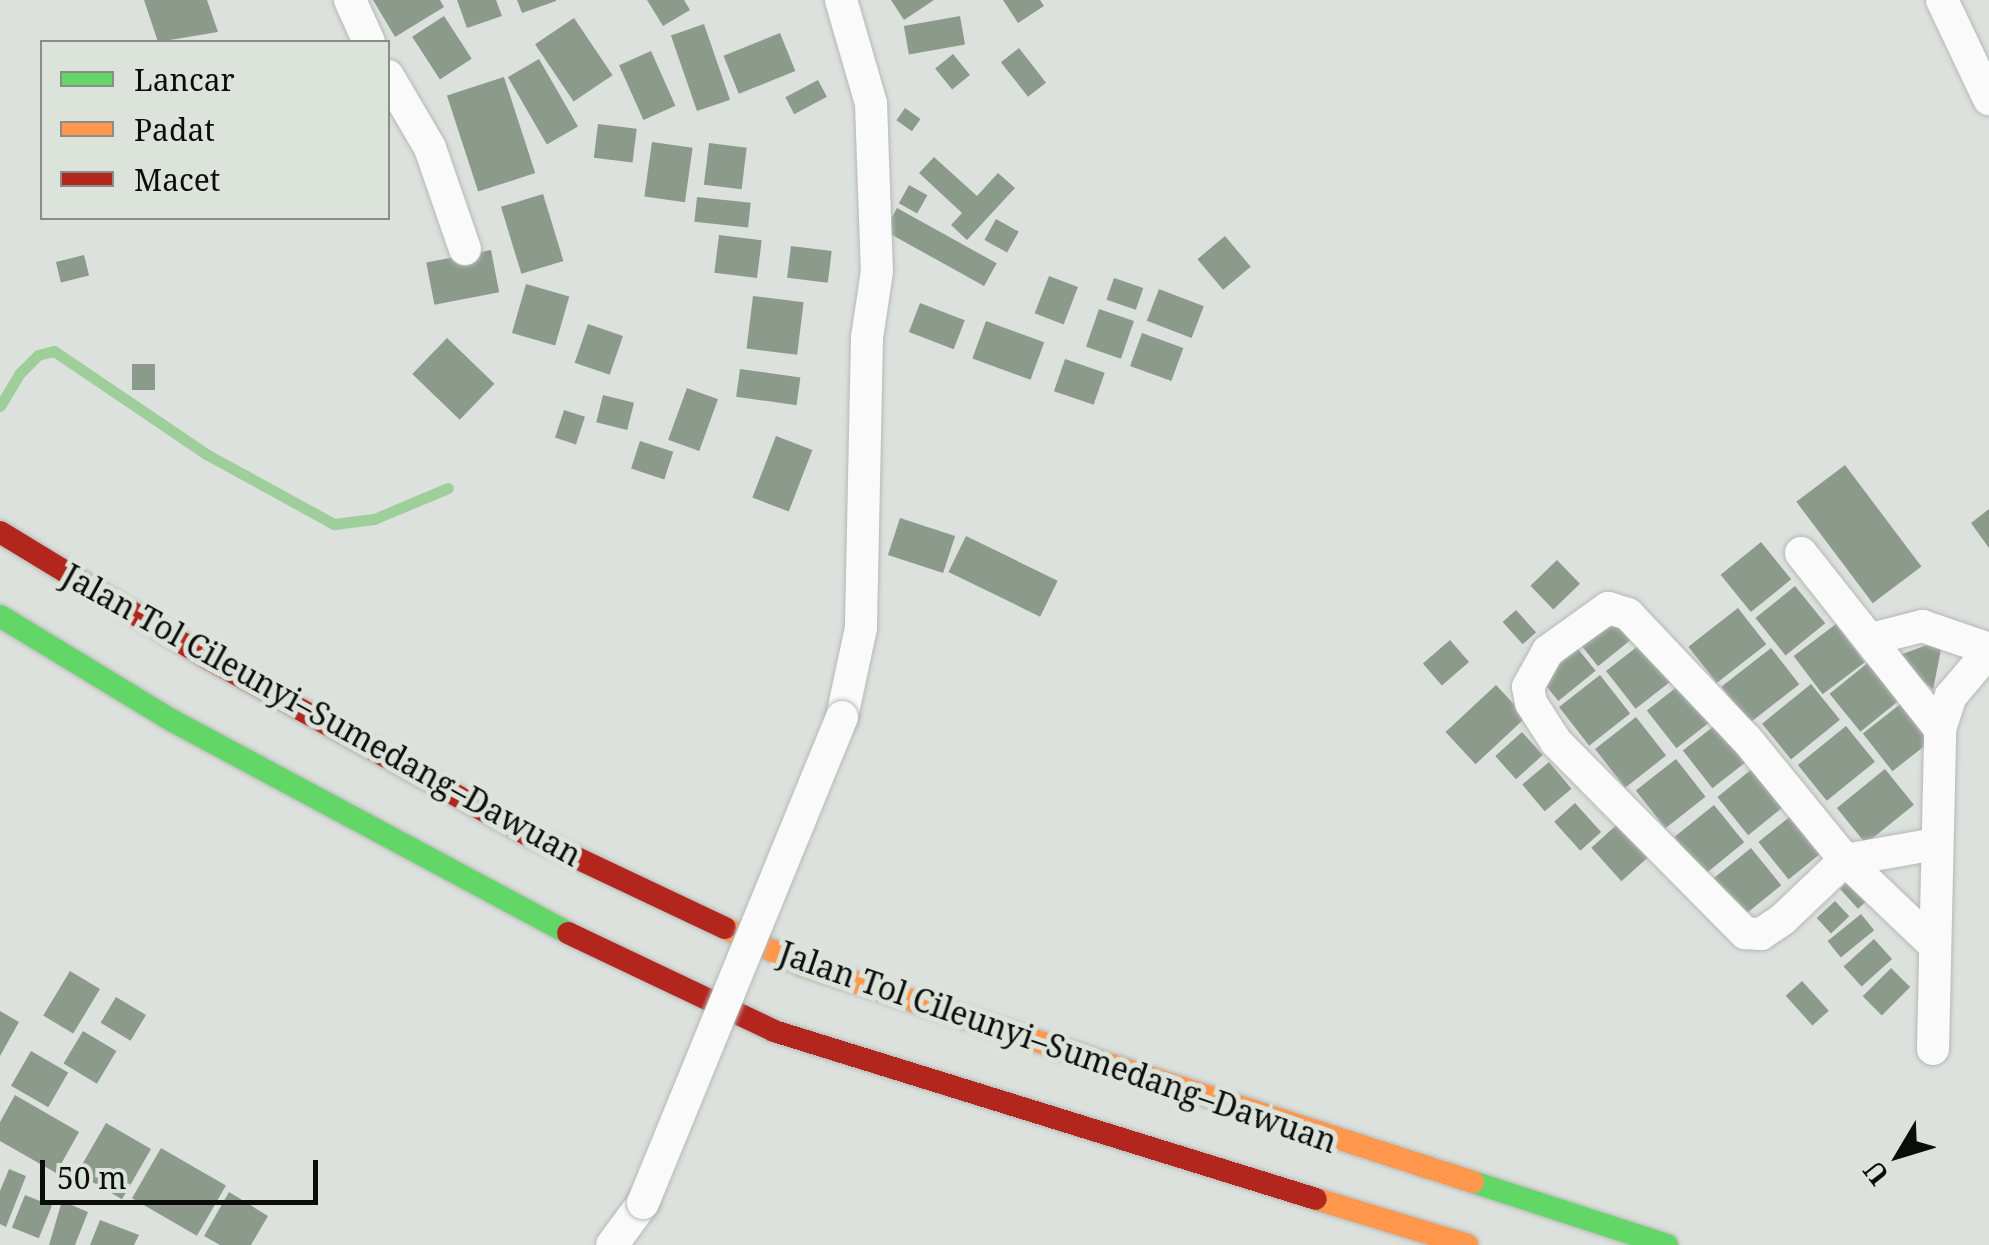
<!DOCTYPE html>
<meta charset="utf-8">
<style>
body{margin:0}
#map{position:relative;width:1989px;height:1245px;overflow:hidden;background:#dde1dd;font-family:"Noto Serif",serif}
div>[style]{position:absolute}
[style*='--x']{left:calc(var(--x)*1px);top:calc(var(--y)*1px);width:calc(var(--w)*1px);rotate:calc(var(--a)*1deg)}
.stream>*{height:11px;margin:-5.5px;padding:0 5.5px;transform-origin:5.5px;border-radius:5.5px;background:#9ece99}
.building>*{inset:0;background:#8c9a8b;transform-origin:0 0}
.roads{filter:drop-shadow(0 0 2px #b6b9b6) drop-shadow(0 0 2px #b6b9b6)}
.street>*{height:32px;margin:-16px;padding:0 16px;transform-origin:16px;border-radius:16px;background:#fafafa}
.fast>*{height:22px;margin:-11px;padding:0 11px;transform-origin:11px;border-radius:11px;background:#63d668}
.slow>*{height:22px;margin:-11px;padding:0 11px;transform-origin:11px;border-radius:11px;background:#ff974d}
.jam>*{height:22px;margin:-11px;padding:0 11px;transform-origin:11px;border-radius:11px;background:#b3261e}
.bridges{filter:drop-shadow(0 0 2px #b6b9b6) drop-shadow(0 0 2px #b6b9b6)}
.street-bridge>*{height:32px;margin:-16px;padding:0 16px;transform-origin:16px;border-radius:16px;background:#fafafa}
span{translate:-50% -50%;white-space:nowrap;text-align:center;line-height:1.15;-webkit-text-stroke:10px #dce3db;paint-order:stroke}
.street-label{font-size:32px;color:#0b0d0a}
.legend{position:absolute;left:40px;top:40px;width:350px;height:180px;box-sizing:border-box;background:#dce3db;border:2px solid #888d87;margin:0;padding:12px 18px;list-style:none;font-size:30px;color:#0b0d0a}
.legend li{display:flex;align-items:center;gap:20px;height:50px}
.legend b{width:50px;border:2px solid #888d87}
.north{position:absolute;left:1849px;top:1105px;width:100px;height:100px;-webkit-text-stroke:8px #dce3db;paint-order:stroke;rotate:232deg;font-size:28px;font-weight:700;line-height:40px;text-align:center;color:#0b0d0a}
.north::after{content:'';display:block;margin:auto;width:35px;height:45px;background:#0b0d0a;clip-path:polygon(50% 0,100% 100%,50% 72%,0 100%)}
.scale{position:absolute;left:40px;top:1160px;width:278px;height:45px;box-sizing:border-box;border:5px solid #0b0d0a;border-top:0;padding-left:12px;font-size:30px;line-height:35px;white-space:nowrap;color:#0b0d0a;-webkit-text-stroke:8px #dce3db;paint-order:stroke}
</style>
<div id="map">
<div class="stream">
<div style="--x:0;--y:406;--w:37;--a:-59"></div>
<div style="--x:19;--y:374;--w:27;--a:-45"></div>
<div style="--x:38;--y:355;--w:16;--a:-14"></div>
<div style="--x:54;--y:351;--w:184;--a:34.1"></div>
<div style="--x:206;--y:454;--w:146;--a:28.7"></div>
<div style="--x:334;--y:524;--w:40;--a:-7.1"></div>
<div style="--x:374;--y:519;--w:80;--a:-22.7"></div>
</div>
<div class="building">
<div style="clip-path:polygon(144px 0,207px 0,218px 32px,158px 42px)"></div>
<div style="clip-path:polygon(373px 0,440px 0,444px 7px,395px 37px)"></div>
<div style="clip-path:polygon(457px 0,496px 0,502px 16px,467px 28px)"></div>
<div style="clip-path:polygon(517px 0,556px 0,556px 1px,522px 13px)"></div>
<div style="clip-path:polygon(647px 0,684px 0,690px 10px,663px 26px)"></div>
<div style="clip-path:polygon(891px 0,934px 0,904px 20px)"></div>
<div style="clip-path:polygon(1003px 0,1040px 0,1044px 6px,1018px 23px)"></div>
<div style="left:444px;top:16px;width:51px;height:38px;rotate:57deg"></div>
<div style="left:960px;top:16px;width:29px;height:57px;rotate:80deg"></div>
<div style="left:574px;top:18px;width:69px;height:47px;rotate:56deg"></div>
<div style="left:704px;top:24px;width:80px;height:35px;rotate:71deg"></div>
<div style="left:780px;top:33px;width:41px;height:61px;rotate:68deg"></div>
<div style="left:1019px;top:48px;width:44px;height:23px;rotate:52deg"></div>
<div style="left:651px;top:51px;width:60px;height:35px;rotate:66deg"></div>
<div style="left:953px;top:54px;width:27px;height:23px;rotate:51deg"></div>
<div style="left:539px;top:59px;width:78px;height:36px;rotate:60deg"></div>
<div style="left:504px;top:77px;width:101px;height:60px;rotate:72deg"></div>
<div style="left:818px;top:80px;width:19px;height:37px;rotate:62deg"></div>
<div style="left:905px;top:108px;width:19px;height:15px;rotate:35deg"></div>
<div style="left:598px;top:124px;width:39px;height:34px;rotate:7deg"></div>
<div style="left:652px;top:142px;width:41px;height:55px;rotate:8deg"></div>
<div style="left:709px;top:143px;width:38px;height:42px;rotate:7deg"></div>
<div style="clip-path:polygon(934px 157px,977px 196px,998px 173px,1015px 188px,967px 240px,951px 225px,962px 213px,919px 173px)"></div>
<div style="left:909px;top:185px;width:21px;height:21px;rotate:29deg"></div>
<div style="left:543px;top:194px;width:70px;height:44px;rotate:73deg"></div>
<div style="left:697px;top:197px;width:54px;height:25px;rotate:6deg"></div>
<div style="left:897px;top:208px;width:114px;height:26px;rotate:29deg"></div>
<div style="left:996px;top:219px;width:26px;height:24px;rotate:29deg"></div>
<div style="left:719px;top:235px;width:43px;height:38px;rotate:7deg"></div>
<div style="left:1225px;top:236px;width:40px;height:36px;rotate:50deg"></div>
<div style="left:791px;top:246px;width:41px;height:32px;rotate:7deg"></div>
<div style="left:491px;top:250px;width:43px;height:66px;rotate:79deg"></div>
<div style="left:84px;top:255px;width:21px;height:29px;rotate:76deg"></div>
<div style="left:1049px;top:276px;width:31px;height:40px;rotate:21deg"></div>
<div style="left:1114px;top:278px;width:31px;height:23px;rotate:19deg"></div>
<div style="left:526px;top:284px;width:45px;height:51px;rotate:16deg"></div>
<div style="left:1159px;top:289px;width:48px;height:34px;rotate:21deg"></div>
<div style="left:753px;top:296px;width:51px;height:53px;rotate:7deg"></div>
<div style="left:920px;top:303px;width:48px;height:31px;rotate:21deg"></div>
<div style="left:1099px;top:309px;width:37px;height:40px;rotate:19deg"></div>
<div style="left:986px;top:321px;width:62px;height:40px;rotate:20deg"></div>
<div style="left:588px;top:324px;width:37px;height:41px;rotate:19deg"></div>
<div style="left:1142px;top:333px;width:44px;height:35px;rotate:20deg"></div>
<div style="left:447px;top:338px;width:66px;height:50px;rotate:44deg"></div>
<div style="left:1065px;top:359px;width:42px;height:34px;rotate:19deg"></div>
<div style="left:132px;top:364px;width:23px;height:26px"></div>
<div style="left:740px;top:369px;width:61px;height:28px;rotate:8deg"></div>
<div style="left:687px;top:388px;width:33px;height:55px;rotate:20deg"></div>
<div style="left:603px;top:395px;width:32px;height:28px;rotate:14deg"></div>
<div style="left:564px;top:410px;width:22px;height:29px;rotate:18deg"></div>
<div style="left:776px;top:436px;width:39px;height:66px;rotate:21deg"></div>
<div style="left:640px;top:441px;width:35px;height:29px;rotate:18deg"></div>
<div style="left:1845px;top:465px;width:127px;height:61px;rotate:53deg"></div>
<div style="clip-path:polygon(1989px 509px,1989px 548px,1971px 523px)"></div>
<div style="left:900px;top:518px;width:58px;height:39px;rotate:18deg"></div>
<div style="left:966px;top:536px;width:102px;height:40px;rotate:26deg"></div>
<div style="left:1761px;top:542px;width:48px;height:52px;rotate:51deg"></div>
<div style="left:1557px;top:560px;width:33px;height:37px;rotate:46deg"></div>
<div style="left:1795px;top:586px;width:48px;height:51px;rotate:51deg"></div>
<div style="left:1738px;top:608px;width:46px;height:63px;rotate:52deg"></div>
<div style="left:1516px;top:610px;width:30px;height:18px;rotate:48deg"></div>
<div style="left:1617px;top:615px;width:28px;height:47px;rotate:51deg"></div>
<div style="left:1836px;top:624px;width:48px;height:53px;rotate:53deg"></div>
<div style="left:1647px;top:639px;width:48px;height:52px;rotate:52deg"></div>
<div style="clip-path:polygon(1943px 639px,1933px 690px,1897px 656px)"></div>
<div style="left:1450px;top:640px;width:29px;height:36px;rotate:49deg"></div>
<div style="left:1771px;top:648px;width:46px;height:63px;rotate:52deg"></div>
<div style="left:1578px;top:649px;width:28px;height:48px;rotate:51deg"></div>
<div style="left:1870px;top:661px;width:49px;height:52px;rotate:51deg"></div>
<div style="left:1600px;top:675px;width:49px;height:52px;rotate:52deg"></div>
<div style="left:1687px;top:679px;width:48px;height:51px;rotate:52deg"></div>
<div style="left:1811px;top:684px;width:46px;height:63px;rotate:51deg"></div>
<div style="left:1496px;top:685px;width:44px;height:69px;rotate:47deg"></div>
<div style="left:1903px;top:702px;width:48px;height:51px;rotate:52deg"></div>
<div style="left:1636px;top:717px;width:49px;height:52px;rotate:52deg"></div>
<div style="left:1723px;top:719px;width:48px;height:51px;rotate:52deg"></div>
<div style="left:1846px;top:726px;width:46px;height:62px;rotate:51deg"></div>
<div style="left:1522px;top:732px;width:31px;height:36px;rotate:48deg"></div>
<div style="left:1676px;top:759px;width:48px;height:51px;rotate:52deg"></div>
<div style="left:1549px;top:762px;width:35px;height:35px;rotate:50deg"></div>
<div style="left:1757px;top:765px;width:49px;height:51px;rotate:51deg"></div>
<div style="left:1885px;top:769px;width:46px;height:62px;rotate:51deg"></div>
<div style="left:1575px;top:803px;width:39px;height:28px;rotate:48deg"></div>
<div style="left:1714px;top:805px;width:48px;height:51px;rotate:51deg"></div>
<div style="left:1798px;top:810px;width:48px;height:51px;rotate:51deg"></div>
<div style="left:1621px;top:821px;width:45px;height:40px;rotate:48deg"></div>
<div style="left:1751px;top:848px;width:48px;height:52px;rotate:51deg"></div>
<div style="left:1854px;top:876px;width:27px;height:19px;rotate:48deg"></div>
<div style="left:1835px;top:901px;width:21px;height:25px;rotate:47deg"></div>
<div style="left:1861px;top:914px;width:21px;height:43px;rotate:51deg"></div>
<div style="left:1874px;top:939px;width:27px;height:41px;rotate:48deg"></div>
<div style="left:1891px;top:968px;width:27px;height:40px;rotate:45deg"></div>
<div style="left:70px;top:971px;width:35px;height:52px;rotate:31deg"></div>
<div style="left:1802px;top:981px;width:40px;height:22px;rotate:48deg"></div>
<div style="left:116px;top:997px;width:35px;height:30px;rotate:31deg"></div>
<div style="clip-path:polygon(0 1011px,19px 1022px,0 1056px)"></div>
<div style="left:83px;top:1031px;width:39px;height:38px;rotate:31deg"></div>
<div style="left:31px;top:1051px;width:43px;height:40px;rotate:30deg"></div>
<div style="clip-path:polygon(15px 1095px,79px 1132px,56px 1173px,0 1141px,0 1122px)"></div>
<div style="left:106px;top:1123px;width:52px;height:58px;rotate:30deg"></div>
<div style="left:161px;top:1148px;width:75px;height:58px;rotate:30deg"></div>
<div style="clip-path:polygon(9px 1169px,26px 1176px,6px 1227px,0 1224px,0 1191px)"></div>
<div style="clip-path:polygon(229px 1192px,268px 1216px,251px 1245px,220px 1245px,204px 1236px)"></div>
<div style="left:25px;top:1195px;width:29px;height:35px;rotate:22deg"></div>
<div style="clip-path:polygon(62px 1201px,88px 1212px,75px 1245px,49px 1245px)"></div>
<div style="clip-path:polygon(100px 1220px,139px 1235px,134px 1245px,90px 1245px)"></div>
</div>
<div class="roads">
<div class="street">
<div style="--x:350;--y:0;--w:46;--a:65.7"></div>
<div style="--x:841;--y:0;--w:107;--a:73.8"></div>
<div style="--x:871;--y:103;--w:168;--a:88"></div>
<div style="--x:877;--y:271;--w:68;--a:98.5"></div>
<div style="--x:867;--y:338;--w:290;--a:91.2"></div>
<div style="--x:861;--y:628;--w:91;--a:102.1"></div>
<div style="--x:1942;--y:0;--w:110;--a:64.6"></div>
<div style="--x:388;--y:76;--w:83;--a:59.7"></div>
<div style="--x:430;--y:148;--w:107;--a:70.9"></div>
<div style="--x:1801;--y:553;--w:224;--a:51.7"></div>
<div style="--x:1871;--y:639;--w:53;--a:-14.3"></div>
<div style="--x:1922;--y:626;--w:71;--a:18.9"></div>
<div style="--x:1932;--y:943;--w:120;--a:-136.3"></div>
<div style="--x:1845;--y:860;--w:155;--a:-129.2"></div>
<div style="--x:1747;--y:740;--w:173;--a:-133.4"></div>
<div style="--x:1628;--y:614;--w:21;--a:-163"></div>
<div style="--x:1608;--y:608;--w:74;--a:144.4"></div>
<div style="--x:1548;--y:651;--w:41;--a:119.1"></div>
<div style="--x:1528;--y:687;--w:16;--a:79"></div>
<div style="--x:1531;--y:703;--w:46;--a:57.3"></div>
<div style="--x:1556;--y:742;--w:269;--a:45.3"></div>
<div style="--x:1745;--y:933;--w:16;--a:4"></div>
<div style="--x:1761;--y:934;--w:27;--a:-34"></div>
<div style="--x:1783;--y:919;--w:86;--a:-43.6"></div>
<div style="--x:1845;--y:860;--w:92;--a:-10"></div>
<div style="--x:1933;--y:1049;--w:320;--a:-88.7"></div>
<div style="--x:1940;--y:729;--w:35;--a:-72"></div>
<div style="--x:1951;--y:696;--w:59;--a:-49.8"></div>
<div style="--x:612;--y:1245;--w:52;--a:-53.6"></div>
</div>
<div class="fast">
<div style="--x:0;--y:616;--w:202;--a:31.3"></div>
<div style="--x:173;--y:721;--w:448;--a:28.2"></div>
<div style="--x:1473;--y:1182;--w:204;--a:18"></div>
</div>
<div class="slow">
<div style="--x:725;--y:928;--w:85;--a:25.7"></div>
<div style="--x:802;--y:965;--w:705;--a:17.92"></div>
<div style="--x:1316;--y:1199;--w:158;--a:16.9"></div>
</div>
<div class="jam">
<div style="--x:0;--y:532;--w:245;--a:31.3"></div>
<div style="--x:209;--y:659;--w:362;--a:28.9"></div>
<div style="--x:526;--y:834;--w:220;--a:25.3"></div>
<div style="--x:568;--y:933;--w:228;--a:25.4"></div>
<div style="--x:774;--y:1031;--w:567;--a:17.22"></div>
</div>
</div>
<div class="bridges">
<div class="street-bridge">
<div style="--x:643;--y:1203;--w:525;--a:-67.73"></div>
</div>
</div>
<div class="street-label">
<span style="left:322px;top:715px;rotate:29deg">Jalan Tol Cileunyi–Sumedang–Dawuan</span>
<span style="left:1058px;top:1047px;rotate:19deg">Jalan Tol Cileunyi–Sumedang–Dawuan</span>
</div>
<ul class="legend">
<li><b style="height:12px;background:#63d668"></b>Lancar</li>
<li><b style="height:12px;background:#ff974d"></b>Padat</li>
<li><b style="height:12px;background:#b3261e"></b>Macet</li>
</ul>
<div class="north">U</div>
<div class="scale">50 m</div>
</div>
